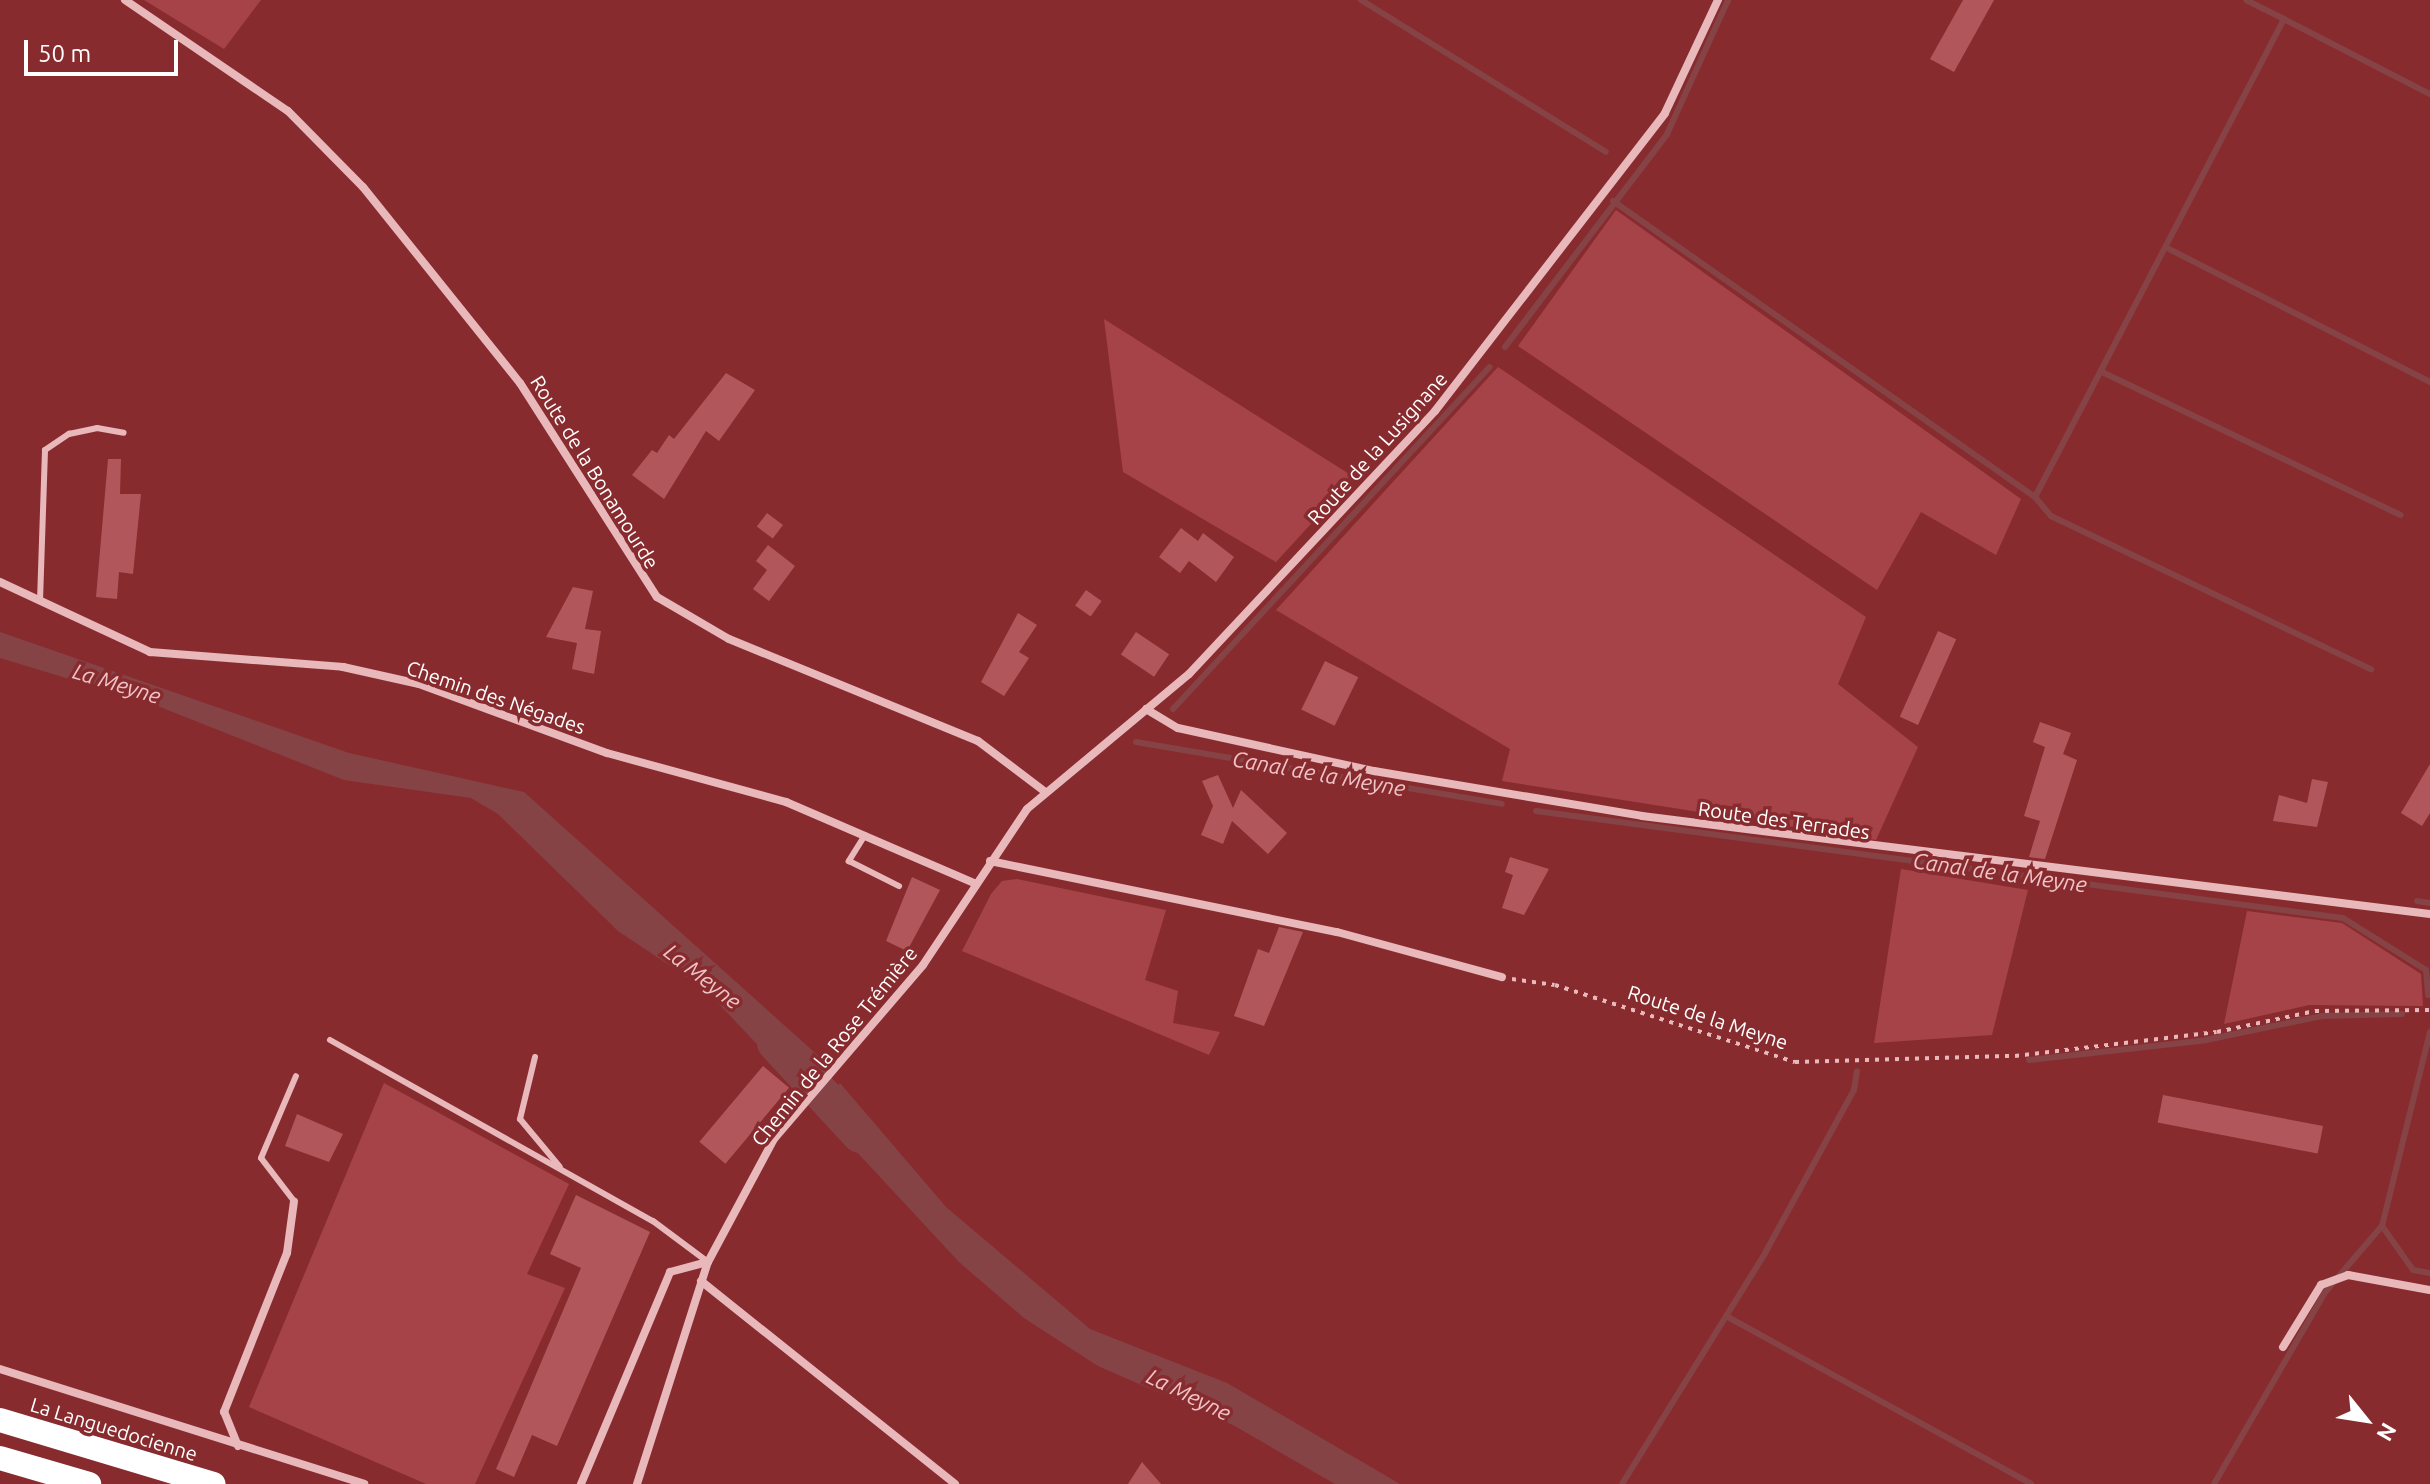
<!DOCTYPE html>
<meta charset="utf-8">
<style>
body{margin:0}
#map{position:relative;width:2430px;height:1484px;overflow:hidden;background:#882b2f;font-family:Ubuntu,sans-serif}
div>[style]{position:absolute}
[style*='--x']{left:calc(var(--x)*1px);top:calc(var(--y)*1px);width:calc(var(--w)*1px);rotate:calc(var(--a)*1deg)}
.green>*{inset:0;background:#a64349}
.water>*{inset:0;background:#864346}
.stream>*{height:6px;margin:-3px;padding:0 3px;transform-origin:3px;border-radius:3px;background:#864346}
.river>*{height:36px;margin:-18px;padding:0 18px;transform-origin:18px;border-radius:18px;background:#864346}
.building>*{inset:0;background:#b1575b;transform-origin:0 0}
.path>*{height:4px;margin-top:-2px;transform-origin:0;background:repeating-linear-gradient(90deg,#e8b8bb 0 4px,transparent 0 10px)}
.service>*{height:6px;margin:-3px;padding:0 3px;transform-origin:3px;border-radius:3px;background:#e8b8bb}
.minor>*{height:8px;margin:-4px;padding:0 4px;transform-origin:4px;border-radius:4px;background:#e8b8bb}
.motorway>*{height:24px;margin:-12px;padding:0 12px;transform-origin:12px;border-radius:12px;background:#fff}
span{translate:-50% -50%;white-space:nowrap;text-align:center;line-height:1.15;-webkit-text-stroke:7px #882b2f;paint-order:stroke}
.street-label{font-size:20px;color:#fff}
.water-label{font-size:22px;color:#efc4c7;font-style:italic}
.north{position:absolute;left:2326px;top:1380px;width:80px;height:80px;-webkit-text-stroke:6px #882b2f;paint-order:stroke;rotate:120deg;font-size:22px;font-weight:700;line-height:32px;text-align:center;color:#fff}
.north::after{content:'';display:block;margin:auto;width:28px;height:36px;background:#fff;clip-path:polygon(50% 0,100% 100%,50% 72%,0 100%)}
.scale{position:absolute;left:24px;top:40px;width:154px;height:36px;box-sizing:border-box;border:4px solid #fff;border-top:0;padding-left:10px;font-size:24px;line-height:28px;white-space:nowrap;color:#fff;-webkit-text-stroke:6px #882b2f;paint-order:stroke}
</style>
<div id="map">
<div class="green">
<div style="clip-path:polygon(144px 0,261px 0,224px 49px)"></div>
<div style="clip-path:polygon(1616px 210px,2021px 499px,1996px 555px,1921px 512px,1877px 590px,1518px 346px)"></div>
<div style="clip-path:polygon(1104px 319px,1354px 477px,1276px 562px,1123px 472px)"></div>
<div style="clip-path:polygon(1498px 367px,1866px 617px,1838px 684px,1918px 747px,1876px 840px,1502px 781px,1510px 749px,1276px 610px)"></div>
<div style="clip-path:polygon(1901px 869px,2028px 890px,1992px 1035px,1874px 1043px)"></div>
<div style="clip-path:polygon(1017px 879px,1166px 910px,1145px 980px,1178px 991px,1173px 1023px,1220px 1032px,1209px 1055px,962px 951px,991px 894px,1002px 881px)"></div>
<div style="clip-path:polygon(2247px 911px,2342px 923px,2421px 974px,2423px 1006px,2309px 1005px,2224px 1024px)"></div>
<div style="clip-path:polygon(384px 1083px,569px 1184px,527px 1274px,565px 1288px,475px 1484px,426px 1484px,249px 1407px)"></div>
</div>
<div class="water">
<div style="clip-path:polygon(0 632px,349px 753px,524px 792px,823px 1060px,799px 1089px,705px 989px,618px 931px,498px 814px,471px 798px,344px 780px,155px 705px,0 658px)"></div>
<div style="clip-path:polygon(840px 1083px,946px 1207px,1090px 1329px,1227px 1383px,1400px 1484px,1335px 1484px,1233px 1425px,1098px 1366px,1024px 1318px,959px 1262px,817px 1109px)"></div>
</div>
<div class="stream">
<div style="--x:1361;--y:0;--w:288;--a:31.8"></div>
<div style="--x:2284;--y:19;--w:164;--a:27.2"></div>
<div style="--x:1613;--y:201;--w:515;--a:35.05"></div>
<div style="--x:2035;--y:497;--w:539;--a:-62.48"></div>
<div style="--x:2284;--y:19;--w:42;--a:-153.4"></div>
<div style="--x:2169;--y:249;--w:293;--a:27"></div>
<div style="--x:1505;--y:347;--w:268;--a:-52.7"></div>
<div style="--x:1667;--y:134;--w:147;--a:-65.5"></div>
<div style="--x:2102;--y:372;--w:331;--a:25.6"></div>
<div style="--x:2035;--y:497;--w:25;--a:50"></div>
<div style="--x:2051;--y:516;--w:355;--a:25.6"></div>
<div style="--x:1173;--y:709;--w:466;--a:-47.2"></div>
<div style="--x:1136;--y:742;--w:371;--a:9.6"></div>
<div style="--x:1536;--y:811;--w:814;--a:7.55"></div>
<div style="--x:2343;--y:918;--w:98;--a:32.1"></div>
<div style="--x:2426;--y:970;--w:25;--a:85"></div>
<div style="--x:2417;--y:901;--w:13;--a:9"></div>
<div style="--x:2430;--y:1032;--w:200;--a:103.9"></div>
<div style="--x:2382;--y:1226;--w:54;--a:54.8"></div>
<div style="--x:2413;--y:1270;--w:17;--a:10"></div>
<div style="--x:2029;--y:1060;--w:178;--a:-6.4"></div>
<div style="--x:2206;--y:1040;--w:118;--a:-11.7"></div>
<div style="--x:2322;--y:1016;--w:80;--a:-1.4"></div>
<div style="--x:1726;--y:1316;--w:348;--a:28.8"></div>
<div style="--x:1622;--y:1484;--w:272;--a:-58.2"></div>
<div style="--x:1765;--y:1253;--w:186;--a:-61.4"></div>
<div style="--x:1854;--y:1090;--w:19;--a:-81"></div>
<div style="--x:2214;--y:1484;--w:223;--a:-59.9"></div>
<div style="--x:2326;--y:1291;--w:86;--a:-49.3"></div>
</div>
<div class="river">
<div style="--x:775;--y:1043;--w:125;--a:47.3"></div>
</div>
<div class="building">
<div style="clip-path:polygon(1963px 0,1994px 0,1954px 72px,1930px 59px)"></div>
<div style="clip-path:polygon(726px 373px,755px 390px,719px 441px,706px 431px,664px 499px,632px 475px,652px 450px,657px 453px,669px 435px,674px 439px)"></div>
<div style="clip-path:polygon(108px 459px,121px 459px,120px 494px,141px 494px,133px 574px,119px 572px,117px 599px,96px 597px)"></div>
<div style="left:767px;top:513px;width:20px;height:17px;rotate:37deg"></div>
<div style="clip-path:polygon(1181px 528px,1198px 541px,1203px 533px,1234px 557px,1216px 582px,1189px 561px,1180px 573px,1159px 557px)"></div>
<div style="clip-path:polygon(768px 545px,795px 566px,769px 601px,753px 589px,767px 570px,756px 561px)"></div>
<div style="clip-path:polygon(573px 587px,593px 591px,585px 629px,601px 631px,594px 674px,572px 669px,577px 643px,546px 637px)"></div>
<div style="left:1086px;top:590px;width:19px;height:19px;rotate:35deg"></div>
<div style="clip-path:polygon(1018px 613px,1037px 625px,1019px 652px,1029px 658px,1004px 696px,981px 682px)"></div>
<div style="left:1938px;top:631px;width:20px;height:94px;rotate:24deg"></div>
<div style="left:1136px;top:632px;width:40px;height:27px;rotate:34deg"></div>
<div style="left:1325px;top:661px;width:37px;height:54px;rotate:26deg"></div>
<div style="clip-path:polygon(2040px 722px,2071px 733px,2063px 754px,2077px 760px,2045px 859px,2029px 857px,2040px 821px,2024px 816px,2045px 747px,2033px 742px)"></div>
<div style="clip-path:polygon(2430px 764px,2430px 813px,2422px 826px,2401px 813px)"></div>
<div style="clip-path:polygon(1218px 775px,1233px 808px,1241px 790px,1287px 833px,1268px 854px,1232px 821px,1223px 844px,1201px 835px,1213px 806px,1202px 781px)"></div>
<div style="clip-path:polygon(2312px 779px,2328px 782px,2317px 827px,2273px 821px,2279px 795px,2307px 803px)"></div>
<div style="clip-path:polygon(1510px 857px,1549px 869px,1524px 915px,1502px 908px,1513px 875px,1505px 872px)"></div>
<div style="clip-path:polygon(912px 877px,940px 890px,907px 951px,886px 941px)"></div>
<div style="clip-path:polygon(1279px 927px,1303px 932px,1264px 1026px,1234px 1016px,1258px 949px,1269px 953px)"></div>
<div style="left:763px;top:1066px;width:34px;height:99px;rotate:40deg"></div>
<div style="left:2163px;top:1095px;width:163px;height:28px;rotate:11deg"></div>
<div style="clip-path:polygon(297px 1114px,343px 1134px,329px 1162px,285px 1146px)"></div>
<div style="clip-path:polygon(576px 1195px,650px 1232px,557px 1446px,532px 1435px,514px 1477px,496px 1469px,581px 1268px,550px 1254px)"></div>
<div style="clip-path:polygon(1142px 1462px,1161px 1484px,1128px 1484px)"></div>
</div>
<div class="path">
<div style="--x:1512;--y:979;--w:43;--a:7.9"></div>
<div style="--x:1555;--y:985;--w:252;--a:17.8"></div>
<div style="--x:1795;--y:1062;--w:220;--a:-1.6"></div>
<div style="--x:2015;--y:1056;--w:203;--a:-6.8"></div>
<div style="--x:2217;--y:1032;--w:100;--a:-12.1"></div>
<div style="--x:2315;--y:1011;--w:115;--a:-0.5"></div>
</div>
<div class="service">
<div style="--x:40;--y:601;--w:151;--a:-88.1"></div>
<div style="--x:45;--y:450;--w:29;--a:-34"></div>
<div style="--x:69;--y:434;--w:29;--a:-12"></div>
<div style="--x:97;--y:428;--w:27;--a:10"></div>
<div style="--x:865;--y:835;--w:31;--a:122"></div>
<div style="--x:849;--y:861;--w:56;--a:26.6"></div>
<div style="--x:330;--y:1040;--w:370;--a:29.3"></div>
<div style="--x:653;--y:1221;--w:69;--a:36.7"></div>
<div style="--x:535;--y:1057;--w:64;--a:103.6"></div>
<div style="--x:520;--y:1119;--w:62;--a:50.2"></div>
<div style="--x:294;--y:1201;--w:54;--a:-127.5"></div>
<div style="--x:261;--y:1158;--w:89;--a:-66.9"></div>
</div>
<div class="minor">
<div style="--x:125;--y:0;--w:197;--a:34.3"></div>
<div style="--x:288;--y:111;--w:107;--a:45.4"></div>
<div style="--x:363;--y:187;--w:251;--a:51.3"></div>
<div style="--x:520;--y:383;--w:254;--a:57.4"></div>
<div style="--x:657;--y:597;--w:83;--a:30.3"></div>
<div style="--x:729;--y:639;--w:269;--a:22.3"></div>
<div style="--x:978;--y:741;--w:83;--a:37.1"></div>
<div style="--x:0;--y:582;--w:166;--a:25"></div>
<div style="--x:150;--y:652;--w:194;--a:4.4"></div>
<div style="--x:343;--y:667;--w:78;--a:12.6"></div>
<div style="--x:419;--y:684;--w:200;--a:20.2"></div>
<div style="--x:607;--y:753;--w:186;--a:15.3"></div>
<div style="--x:786;--y:802;--w:205;--a:23.3"></div>
<div style="--x:1146;--y:709;--w:37;--a:31"></div>
<div style="--x:1178;--y:728;--w:201;--a:12.4"></div>
<div style="--x:1374;--y:771;--w:272;--a:9.5"></div>
<div style="--x:1642;--y:816;--w:794;--a:7.09"></div>
<div style="--x:990;--y:861;--w:354;--a:11.6"></div>
<div style="--x:1337;--y:932;--w:171;--a:15.3"></div>
<div style="--x:701;--y:1281;--w:325;--a:38.6"></div>
<div style="--x:2283;--y:1347;--w:73;--a:-58.5"></div>
<div style="--x:2321;--y:1285;--w:29;--a:-20"></div>
<div style="--x:2348;--y:1275;--w:83;--a:10.4"></div>
<div style="--x:0;--y:1369;--w:382;--a:17.5"></div>
<div style="--x:238;--y:1446;--w:37;--a:-112"></div>
<div style="--x:224;--y:1412;--w:171;--a:-68.4"></div>
<div style="--x:287;--y:1253;--w:52;--a:-82.3"></div>
<div style="--x:581;--y:1484;--w:230;--a:-67.2"></div>
<div style="--x:670;--y:1272;--w:39;--a:-15"></div>
<div style="--x:637;--y:1484;--w:233;--a:-72.3"></div>
<div style="--x:708;--y:1262;--w:140;--a:-61.8"></div>
<div style="--x:774;--y:1139;--w:229;--a:-49.4"></div>
<div style="--x:923;--y:965;--w:187;--a:-56.3"></div>
<div style="--x:1027;--y:809;--w:211;--a:-39.8"></div>
<div style="--x:1189;--y:674;--w:360;--a:-46.9"></div>
<div style="--x:1435;--y:411;--w:376;--a:-52.3"></div>
<div style="--x:1665;--y:113;--w:125;--a:-64.9"></div>
</div>
<div class="motorway">
<div style="--x:0;--y:1420;--w:223;--a:16.7"></div>
<div style="--x:0;--y:1458;--w:93;--a:16.3"></div>
</div>
<div class="street-label">
<span style="left:1377px;top:448px;rotate:-48deg">Route de la Lusignane</span>
<span style="left:595px;top:472px;rotate:58deg">Route de la Bonamourde</span>
<span style="left:496px;top:697px;rotate:19deg">Chemin des Négades</span>
<span style="left:1784px;top:820px;rotate:8deg">Route des Terrades</span>
<span style="left:1708px;top:1017px;rotate:18deg">Route de la Meyne</span>
<span style="left:834px;top:1046px;rotate:-51deg">Chemin de la Rose Trémière</span>
<span style="left:114px;top:1429px;rotate:17deg">La Languedocienne</span>
</div>
<div class="water-label">
<span style="left:117px;top:683px;rotate:17deg">La Meyne</span>
<span style="left:1319px;top:773px;rotate:10deg">Canal de la Meyne</span>
<span style="left:2000px;top:872px;rotate:8deg">Canal de la Meyne</span>
<span style="left:703px;top:976px;rotate:38deg">La Meyne</span>
<span style="left:1189px;top:1394px;rotate:26deg">La Meyne</span>
</div>
<div class="north">N</div>
<div class="scale">50 m</div>
</div>
